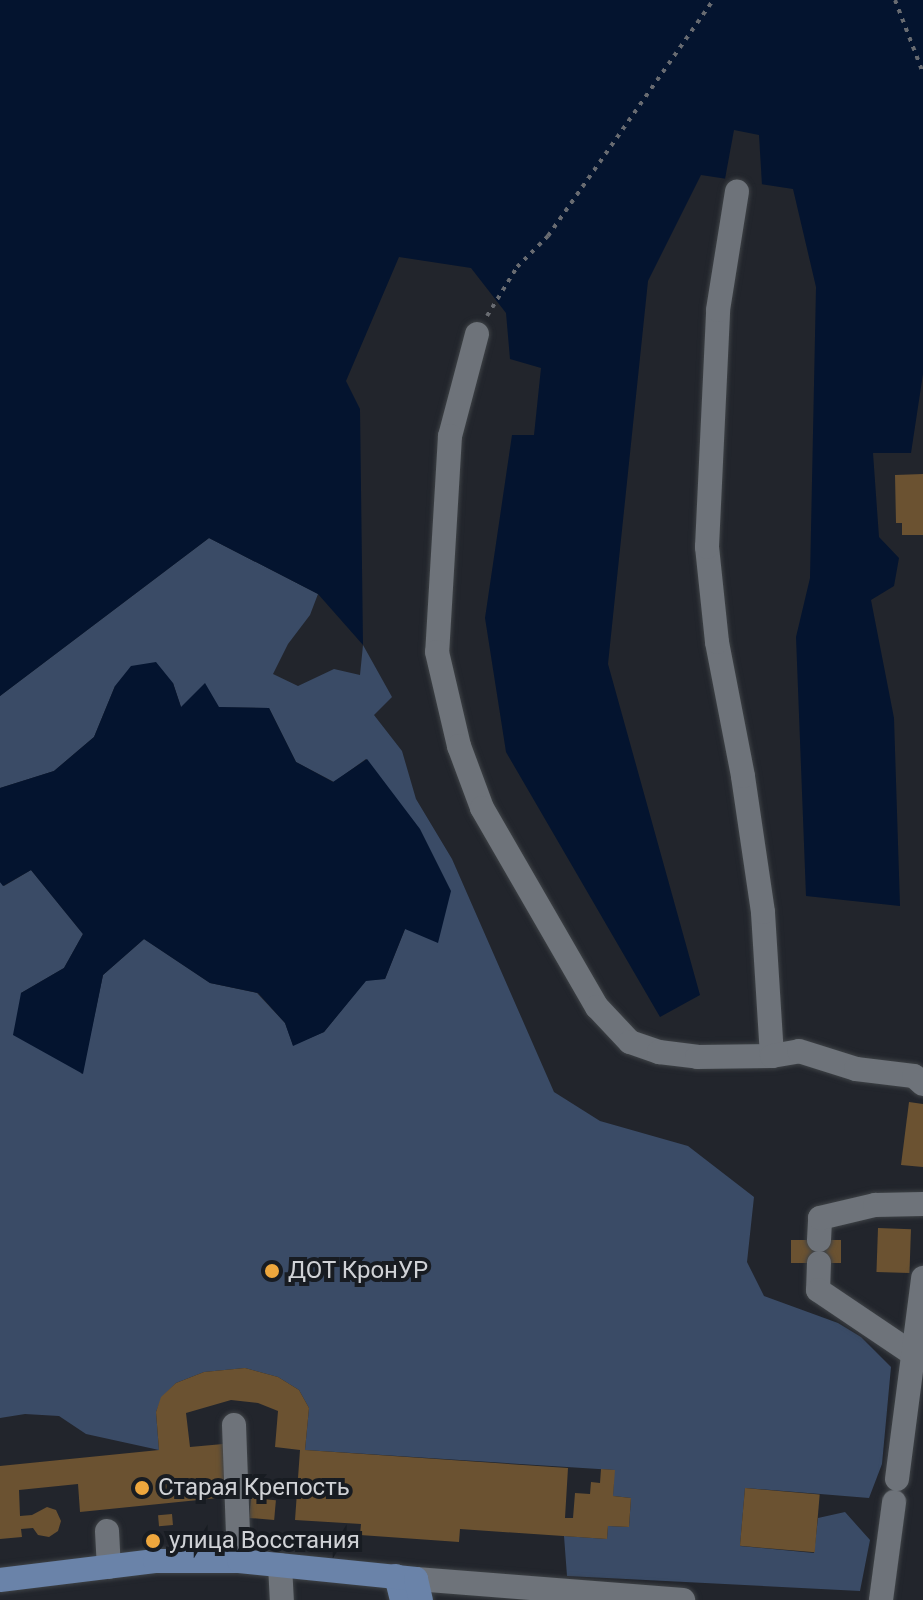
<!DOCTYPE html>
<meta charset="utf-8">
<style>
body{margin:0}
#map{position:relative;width:923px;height:1600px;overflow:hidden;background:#22252c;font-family:Roboto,sans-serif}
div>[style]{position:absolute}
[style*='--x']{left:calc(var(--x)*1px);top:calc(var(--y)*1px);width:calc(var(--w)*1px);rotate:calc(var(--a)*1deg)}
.green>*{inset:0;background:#3a4b66}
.water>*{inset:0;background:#04142f}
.pier>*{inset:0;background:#22252c}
.building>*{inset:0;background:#6b5231;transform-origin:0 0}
.path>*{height:4px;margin-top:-2px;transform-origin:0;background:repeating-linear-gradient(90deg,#686b71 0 4px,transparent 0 10px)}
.roads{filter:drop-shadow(0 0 2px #3e4246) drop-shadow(0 0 2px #3e4246)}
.minor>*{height:24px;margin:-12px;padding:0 12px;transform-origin:12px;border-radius:12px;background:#6e737a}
.major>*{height:24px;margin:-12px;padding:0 12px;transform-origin:12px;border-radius:12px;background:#6a83a9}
.dots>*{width:22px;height:22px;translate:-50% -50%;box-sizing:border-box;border:4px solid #181c22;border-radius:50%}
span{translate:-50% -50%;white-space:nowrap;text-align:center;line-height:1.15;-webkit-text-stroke:8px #181c22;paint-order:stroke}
.poi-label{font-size:24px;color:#d0d2d6}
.left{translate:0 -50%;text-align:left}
</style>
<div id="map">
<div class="green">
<div style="clip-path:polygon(209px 538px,318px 594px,310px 615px,288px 644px,273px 674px,298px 686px,334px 669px,360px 675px,363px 645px,392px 697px,374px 715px,402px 751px,416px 799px,452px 859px,554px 1092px,600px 1121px,688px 1146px,754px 1197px,747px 1262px,764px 1296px,838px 1323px,861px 1337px,891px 1367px,882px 1464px,869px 1498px,745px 1488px,740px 1546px,814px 1553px,818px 1518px,845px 1512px,870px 1540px,860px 1591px,567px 1576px,564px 1536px,607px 1539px,608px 1526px,629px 1527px,631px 1498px,613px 1496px,614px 1470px,305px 1450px,309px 1408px,299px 1390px,278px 1377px,245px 1368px,204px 1372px,176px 1383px,162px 1397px,156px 1412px,159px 1450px,86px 1434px,59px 1416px,25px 1414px,0 1418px,0 882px,4px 886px,31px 870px,83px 934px,64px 968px,21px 993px,82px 1074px,103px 975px,144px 939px,210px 983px,257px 993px,285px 1023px,293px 1045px,324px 1032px,366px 980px,385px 979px,405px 929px,366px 759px,334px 782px,296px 762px,269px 708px,181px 707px,173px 683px,115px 686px,94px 737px,54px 771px,0 788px,0 696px)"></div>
</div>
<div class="water">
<div style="clip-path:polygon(0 0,923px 0,923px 374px,911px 453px,873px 453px,879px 537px,899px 558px,894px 586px,871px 600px,894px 718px,900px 906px,806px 896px,796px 637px,810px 578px,816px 287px,793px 189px,701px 175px,648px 281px,608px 664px,700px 995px,660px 1017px,506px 752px,485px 618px,512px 435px,534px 435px,541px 368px,510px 359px,506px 313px,471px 268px,399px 257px,346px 381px,360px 409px,363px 645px,318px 594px,209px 538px,0 696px)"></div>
<div style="clip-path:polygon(156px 662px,173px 683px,181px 707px,205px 683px,219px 707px,269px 708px,296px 762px,333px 782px,367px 759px,420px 829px,451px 891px,438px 943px,405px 929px,385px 979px,366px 981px,324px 1032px,293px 1046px,285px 1023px,258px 993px,210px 983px,144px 939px,103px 975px,83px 1074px,13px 1035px,21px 993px,64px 968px,83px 934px,31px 870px,3px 886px,0 882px,0 788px,54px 771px,94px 737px,115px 686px,131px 666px)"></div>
</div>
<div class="pier">
<div style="clip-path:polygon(734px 130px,759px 135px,762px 185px,725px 179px)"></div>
</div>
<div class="building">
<div style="clip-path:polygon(923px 474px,923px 535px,902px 535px,902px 523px,896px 523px,895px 475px)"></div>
<div style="clip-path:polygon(909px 1102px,923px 1104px,923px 1167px,901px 1165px)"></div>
<div style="left:878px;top:1228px;width:33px;height:44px;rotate:2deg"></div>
<div style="left:791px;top:1240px;width:50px;height:23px"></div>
<div style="clip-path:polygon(245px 1368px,278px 1377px,299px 1390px,309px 1408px,305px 1450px,568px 1468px,565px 1518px,573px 1518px,575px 1493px,590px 1494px,591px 1482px,600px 1483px,601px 1469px,615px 1470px,613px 1496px,631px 1498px,629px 1527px,608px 1526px,607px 1539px,460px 1529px,459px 1542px,360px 1535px,361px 1524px,295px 1520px,300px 1450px,275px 1447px,278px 1411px,258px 1403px,231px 1400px,186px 1413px,190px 1447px,223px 1444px,228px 1497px,80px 1512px,78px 1484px,19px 1490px,20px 1516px,32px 1515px,47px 1507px,56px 1510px,61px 1521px,58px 1531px,49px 1537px,38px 1535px,33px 1528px,21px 1529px,22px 1537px,0 1539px,0 1466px,159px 1450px,156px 1412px,161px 1397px,176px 1383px,204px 1372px)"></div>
<div style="left:745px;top:1488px;width:75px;height:58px;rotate:5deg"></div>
<div style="left:251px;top:1498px;width:25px;height:20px;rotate:5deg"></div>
<div style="left:172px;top:1514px;width:11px;height:14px;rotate:85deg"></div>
</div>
<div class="path">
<div style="--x:895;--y:0;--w:78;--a:69"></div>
<div style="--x:487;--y:316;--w:57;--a:-58.5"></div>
<div style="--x:517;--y:267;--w:44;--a:-45"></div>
<div style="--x:548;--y:236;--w:288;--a:-55"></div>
</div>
<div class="roads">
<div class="minor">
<div style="--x:477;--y:334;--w:106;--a:104.8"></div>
<div style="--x:450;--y:436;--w:216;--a:93.4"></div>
<div style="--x:437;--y:652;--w:97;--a:76.8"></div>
<div style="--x:459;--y:746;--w:66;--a:69.6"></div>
<div style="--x:482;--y:808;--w:230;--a:60"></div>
<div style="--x:597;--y:1007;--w:48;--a:46.7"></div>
<div style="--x:630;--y:1042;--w:31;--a:19"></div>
<div style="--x:659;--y:1052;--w:38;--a:7"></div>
<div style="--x:697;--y:1057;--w:75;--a:-0.8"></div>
<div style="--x:772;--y:1056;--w:144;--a:-93.6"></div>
<div style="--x:763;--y:912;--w:137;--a:-98.4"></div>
<div style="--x:743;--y:776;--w:136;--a:-101"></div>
<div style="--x:717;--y:642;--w:96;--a:-96"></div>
<div style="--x:707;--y:547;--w:237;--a:-87.3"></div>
<div style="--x:718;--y:310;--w:120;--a:-80.9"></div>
<div style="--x:772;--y:1056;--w:27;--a:-10"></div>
<div style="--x:799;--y:1051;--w:60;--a:17.5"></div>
<div style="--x:856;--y:1069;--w:58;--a:6.9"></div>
<div style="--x:914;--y:1076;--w:12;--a:42"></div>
<div style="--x:819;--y:1240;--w:22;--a:-87"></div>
<div style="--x:820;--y:1218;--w:57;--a:-13.3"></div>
<div style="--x:875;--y:1205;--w:48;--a:-1.2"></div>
<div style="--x:819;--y:1263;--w:27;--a:92"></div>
<div style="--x:818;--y:1290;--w:115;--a:34"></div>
<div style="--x:234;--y:1425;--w:136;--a:87.9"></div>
<div style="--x:897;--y:1479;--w:203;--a:-82.6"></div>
<div style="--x:107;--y:1531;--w:36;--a:87"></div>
<div style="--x:280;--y:1565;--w:35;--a:87"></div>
<div style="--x:416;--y:1579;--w:268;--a:4.5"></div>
<div style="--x:881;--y:1600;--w:99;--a:-82.4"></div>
</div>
<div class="major">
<div style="--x:396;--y:1576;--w:25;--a:76"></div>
<div style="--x:0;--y:1580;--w:156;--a:-7"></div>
<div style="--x:155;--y:1561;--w:84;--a:0"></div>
<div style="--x:239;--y:1561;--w:178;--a:5.8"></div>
<div style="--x:416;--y:1579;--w:22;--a:77"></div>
</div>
</div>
<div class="dots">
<div style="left:272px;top:1271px;background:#eea73d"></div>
<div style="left:142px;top:1488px;background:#eea73d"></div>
<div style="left:153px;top:1541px;background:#eea73d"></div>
</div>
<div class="poi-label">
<span class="left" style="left:288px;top:1271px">ДОТ КронУР</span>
<span class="left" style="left:158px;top:1488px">Старая Крепость</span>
<span class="left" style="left:169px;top:1541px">улица Восстания</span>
</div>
</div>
